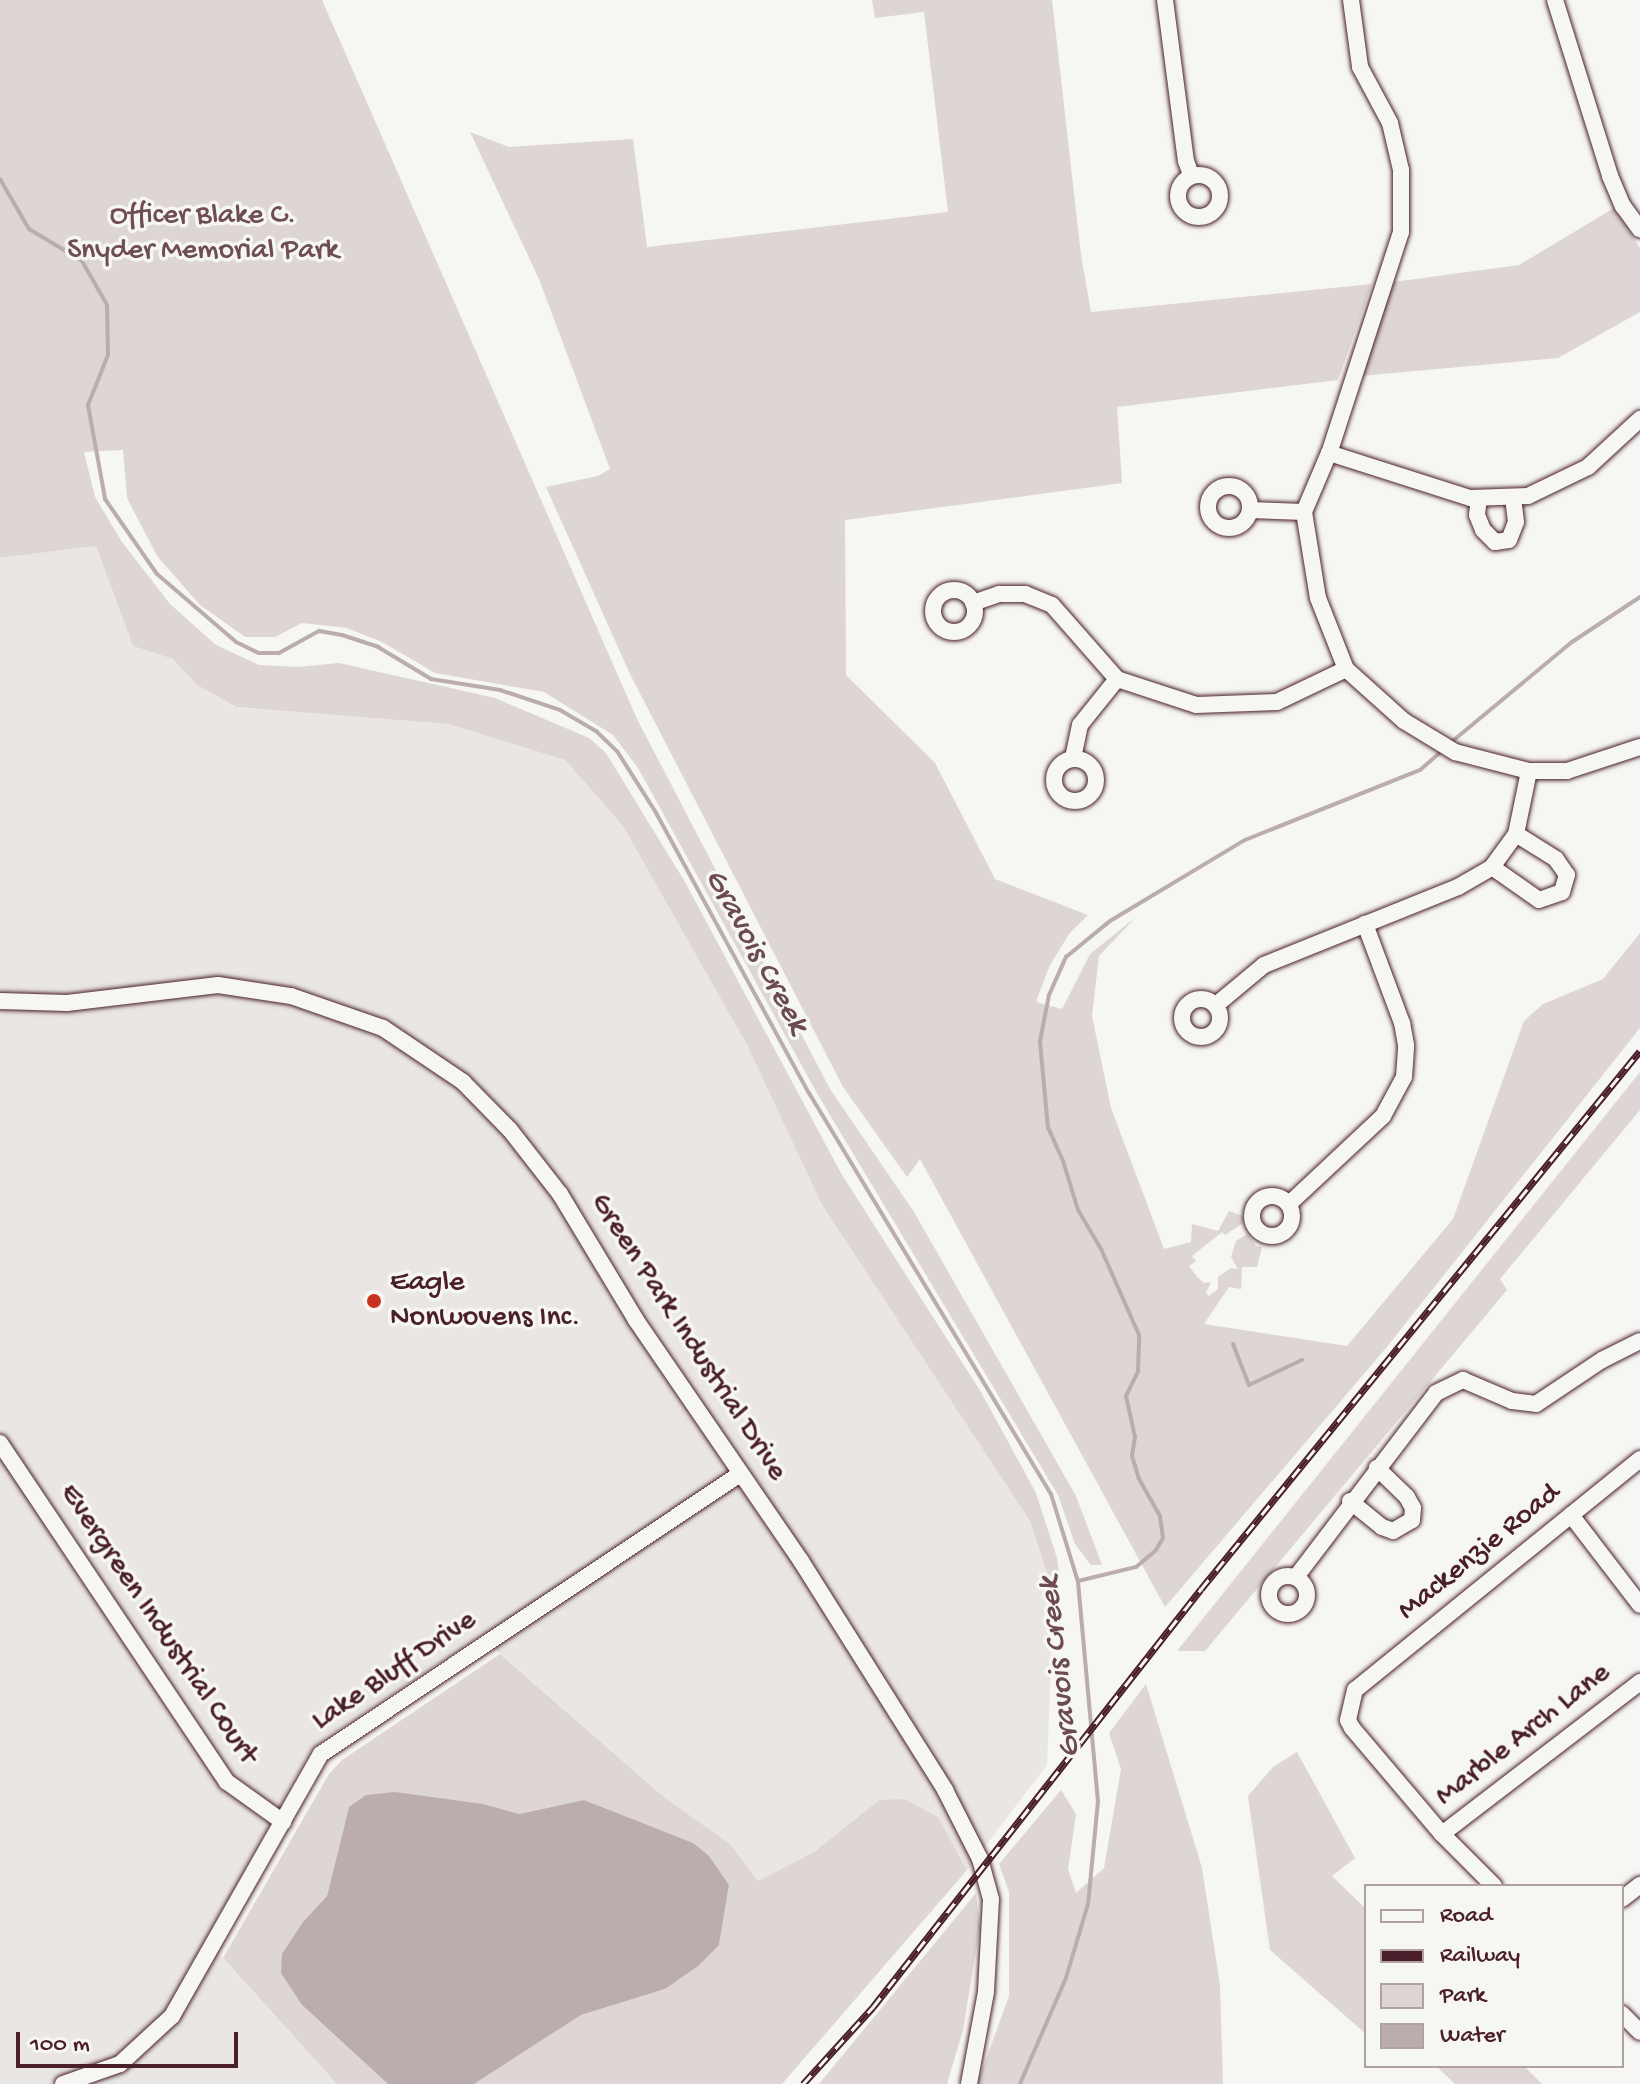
<!DOCTYPE html>
<style>
body{margin:0}
#map{position:relative;width:1640px;height:2084px;overflow:hidden;background:#f6f6f2;font-family:"Gochi Hand",sans-serif}
div>[style]{position:absolute}
[style*='--x']{left:calc(var(--x)*1px);top:calc(var(--y)*1px);width:calc(var(--w)*1px);rotate:calc(var(--a)*1deg)}
.built>*{inset:0;background:#e9e6e3}
.green>*{inset:0;background:#ddd6d5}
.water>*{inset:0;background:#bbadae}
.stream>*{height:4px;margin:-2px;padding:0 2px;transform-origin:2px;border-radius:2px;background:#bbadae}
.roads{filter:drop-shadow(0 0 2px #4a1f2b) drop-shadow(0 0 2px #4a1f2b)}
.minor>*{height:16px;margin:-8px;padding:0 8px;transform-origin:8px;border-radius:8px;background:#f6f6f2}
.minor>.ring{margin:-8px;padding:0;box-sizing:content-box;background:none;border:16px solid #f6f6f2;border-radius:50%}
.rail>*{height:7px;margin-top:-3.5px;transform-origin:0;background:repeating-linear-gradient(90deg,#f6f6f2 0 12px,#4a1f2b 0 24px);box-sizing:border-box;border-block:2px solid #4a1f2b}
.dots>*{width:22px;height:22px;translate:-50% -50%;box-sizing:border-box;border:4px solid #f6f6f2;border-radius:50%}
span{translate:-50% -50%;white-space:nowrap;text-align:center;line-height:1.15;-webkit-text-stroke:7px #f6f6f2;paint-order:stroke}
.park-label{font-size:30px;color:#6f4d56}
.poi-label{font-size:30px;color:#4a1f2b}
.left{translate:0 -50%;text-align:left}
.street-label{font-size:30px;color:#4a1f2b}
.water-label{font-size:32px;color:#6c4a52;font-style:italic}
.legend{position:absolute;left:1364px;top:1884px;width:260px;height:184px;box-sizing:border-box;background:#f6f6f2;border:2px solid #b1a0a2;margin:0;padding:10px 14px;list-style:none;font-size:24px;color:#4a1f2b}
.legend li{display:flex;align-items:center;gap:16px;height:40px}
.legend b{width:40px;border:2px solid #b1a0a2}
.scale{position:absolute;left:16px;top:2032px;width:222px;height:36px;box-sizing:border-box;border:4px solid #4a1f2b;border-top:0;padding-left:10px;font-size:24px;line-height:28px;white-space:nowrap;color:#4a1f2b;-webkit-text-stroke:6px #f6f6f2;paint-order:stroke}
</style>
<div id="map">
<div class="built">
<div style="clip-path:polygon(96px 546px,133px 646px,173px 659px,197px 685px,235px 707px,448px 724px,565px 760px,623px 826px,747px 1045px,822px 1205px,1030px 1521px,1054px 1594px,1047px 1765px,967px 1870px,938px 1817px,904px 1800px,879px 1800px,814px 1852px,758px 1881px,730px 1844px,664px 1797px,480px 1636px,327px 1737px,310px 1752px,206px 1940px,337px 2084px,0 2084px,0 558px)"></div>
</div>
<div class="green">
<div style="clip-path:polygon(0 0,322px 0,637px 719px,830px 1089px,914px 1212px,1076px 1496px,1102px 1565px,1091px 1565px,1075px 1544px,1058px 1495px,818px 1095px,638px 768px,613px 735px,544px 692px,435px 673px,382px 642px,347px 628px,302px 623px,275px 637px,245px 637px,200px 605px,157px 556px,127px 498px,123px 450px,84px 452px,95px 497px,122px 542px,170px 604px,216px 645px,259px 665px,298px 667px,339px 663px,495px 698px,589px 738px,606px 753px,685px 882px,842px 1175px,981px 1392px,1036px 1493px,1057px 1558px,1060px 1579px,1054px 1594px,1030px 1521px,822px 1205px,747px 1045px,623px 826px,565px 760px,448px 724px,236px 707px,197px 685px,173px 659px,133px 646px,96px 546px,0 558px)"></div>
<div style="clip-path:polygon(872px 0,1052px 0,1081px 255px,1091px 312px,1372px 284px,1338px 380px,1117px 407px,1122px 483px,845px 520px,846px 675px,935px 763px,995px 879px,1088px 915px,1069px 934px,1049px 967px,1036px 1002px,1062px 1009px,1090px 954px,1136px 917px,1099px 956px,1092px 1016px,1111px 1108px,1164px 1249px,1191px 1242px,1192px 1224px,1218px 1231px,1229px 1211px,1243px 1216px,1243px 1223px,1225px 1235px,1222px 1232px,1192px 1256px,1196px 1261px,1189px 1266px,1198px 1278px,1204px 1283px,1211px 1282px,1206px 1293px,1209px 1296px,1218px 1289px,1218px 1277px,1231px 1268px,1238px 1269px,1231px 1257px,1236px 1241px,1247px 1234px,1256px 1246px,1262px 1247px,1257px 1267px,1242px 1267px,1241px 1289px,1229px 1287px,1204px 1324px,1347px 1346px,1453px 1219px,1524px 1021px,1543px 1004px,1603px 979px,1640px 933px,1640px 1028px,1386px 1348px,1165px 1607px,920px 1159px,907px 1177px,843px 1087px,630px 674px,546px 487px,598px 476px,610px 469px,539px 279px,470px 132px,509px 147px,633px 139px,647px 247px,948px 212px,924px 12px,875px 18px)"></div>
<div style="clip-path:polygon(1614px 208px,1640px 248px,1640px 312px,1558px 358px,1360px 376px,1393px 282px,1519px 265px)"></div>
<div style="clip-path:polygon(1640px 1072px,1640px 1110px,1500px 1279px,1507px 1290px,1205px 1651px,1177px 1651px)"></div>
<div style="clip-path:polygon(500px 1654px,664px 1797px,730px 1844px,758px 1881px,814px 1852px,879px 1800px,904px 1799px,938px 1817px,967px 1870px,782px 2084px,474px 2084px,581px 2015px,665px 1989px,719px 1945px,729px 1885px,663px 1832px,584px 1800px,519px 1814px,458px 1802px,349px 1807px,327px 1896px,303px 1922px,302px 2005px,388px 2084px,337px 2084px,223px 1958px,329px 1774px,342px 1760px)"></div>
<div style="clip-path:polygon(1146px 1684px,1202px 1868px,1220px 1985px,1223px 2084px,977px 2084px,1009px 1996px,1009px 1892px,999px 1864px,1061px 1790px,1076px 1814px,1068px 1869px,1076px 1893px,1104px 1868px,1121px 1769px,1109px 1733px)"></div>
<div style="clip-path:polygon(1297px 1752px,1355px 1858px,1332px 1876px,1366px 1909px,1366px 2034px,1270px 1950px,1248px 1796px,1273px 1767px)"></div>
<div style="clip-path:polygon(976px 1893px,980px 1927px,963px 2030px,947px 2084px,819px 2084px)"></div>
<div style="clip-path:polygon(1436px 2066px,1524px 2066px,1542px 2084px,1455px 2084px)"></div>
</div>
<div class="water">
<div style="clip-path:polygon(395px 1792px,483px 1804px,519px 1814px,584px 1800px,693px 1843px,709px 1856px,729px 1885px,719px 1945px,698px 1966px,665px 1989px,581px 2015px,474px 2084px,388px 2084px,302px 2005px,281px 1973px,282px 1954px,303px 1922px,327px 1896px,349px 1807px,366px 1795px)"></div>
</div>
<div class="stream">
<div style="--x:0;--y:179;--w:58;--a:59.9"></div>
<div style="--x:29;--y:229;--w:62;--a:31.1"></div>
<div style="--x:82;--y:261;--w:51;--a:60.4"></div>
<div style="--x:107;--y:305;--w:50;--a:88.9"></div>
<div style="--x:108;--y:355;--w:54;--a:111.8"></div>
<div style="--x:88;--y:405;--w:96;--a:79.7"></div>
<div style="--x:105;--y:499;--w:91;--a:55.3"></div>
<div style="--x:157;--y:574;--w:104;--a:40.7"></div>
<div style="--x:236;--y:642;--w:25;--a:26"></div>
<div style="--x:259;--y:653;--w:20;--a:0"></div>
<div style="--x:279;--y:653;--w:46;--a:-28.8"></div>
<div style="--x:319;--y:631;--w:23;--a:10"></div>
<div style="--x:342;--y:635;--w:38;--a:18"></div>
<div style="--x:378;--y:647;--w:62;--a:31.1"></div>
<div style="--x:431;--y:679;--w:70;--a:9.1"></div>
<div style="--x:500;--y:690;--w:63;--a:18.4"></div>
<div style="--x:560;--y:710;--w:42;--a:30.3"></div>
<div style="--x:596;--y:731;--w:29;--a:44"></div>
<div style="--x:617;--y:751;--w:71;--a:57.7"></div>
<div style="--x:655;--y:811;--w:321;--a:61.4"></div>
<div style="--x:809;--y:1093;--w:468;--a:58.9"></div>
<div style="--x:1051;--y:1494;--w:92;--a:72.9"></div>
<div style="--x:1078;--y:1582;--w:220;--a:84.8"></div>
<div style="--x:1098;--y:1801;--w:103;--a:95.5"></div>
<div style="--x:1088;--y:1904;--w:77;--a:106.6"></div>
<div style="--x:1066;--y:1978;--w:116;--a:113.5"></div>
<div style="--x:1449;--y:744;--w:160;--a:-39.7"></div>
<div style="--x:1572;--y:642;--w:82;--a:-33.5"></div>
<div style="--x:1233;--y:1344;--w:44;--a:68.7"></div>
<div style="--x:1249;--y:1385;--w:59;--a:-25.3"></div>
<div style="--x:1078;--y:1581;--w:60;--a:-13.6"></div>
<div style="--x:1136;--y:1567;--w:26;--a:-40"></div>
<div style="--x:1156;--y:1550;--w:14;--a:-60"></div>
<div style="--x:1163;--y:1538;--w:22;--a:-98"></div>
<div style="--x:1160;--y:1516;--w:43;--a:-119.6"></div>
<div style="--x:1139;--y:1479;--w:24;--a:-107"></div>
<div style="--x:1132;--y:1456;--w:19;--a:-81"></div>
<div style="--x:1135;--y:1437;--w:42;--a:-102.4"></div>
<div style="--x:1126;--y:1396;--w:28;--a:-64"></div>
<div style="--x:1138;--y:1371;--w:36;--a:-88"></div>
<div style="--x:1139;--y:1335;--w:94;--a:-113.8"></div>
<div style="--x:1101;--y:1249;--w:45;--a:-120.5"></div>
<div style="--x:1078;--y:1210;--w:51;--a:-107"></div>
<div style="--x:1063;--y:1161;--w:36;--a:-114"></div>
<div style="--x:1048;--y:1128;--w:87;--a:-95.3"></div>
<div style="--x:1040;--y:1041;--w:47;--a:-78.9"></div>
<div style="--x:1049;--y:995;--w:42;--a:-65.9"></div>
<div style="--x:1066;--y:957;--w:57;--a:-39.3"></div>
<div style="--x:1110;--y:921;--w:157;--a:-31"></div>
<div style="--x:1245;--y:840;--w:188;--a:-21.8"></div>
<div style="--x:1420;--y:770;--w:30;--a:-41"></div>
</div>
<div class="roads">
<div class="minor">
<div style="--x:1165;--y:0;--w:162;--a:82.6"></div>
<div style="--x:1186;--y:161;--w:15;--a:70"></div>
<div style="--x:1351;--y:0;--w:68;--a:82.3"></div>
<div style="--x:1360;--y:67;--w:64;--a:61.8"></div>
<div style="--x:1390;--y:123;--w:48;--a:76.8"></div>
<div style="--x:1401;--y:170;--w:62;--a:90"></div>
<div style="--x:1401;--y:232;--w:232;--a:108"></div>
<div style="--x:1329;--y:453;--w:64;--a:113"></div>
<div style="--x:1304;--y:512;--w:87;--a:80.8"></div>
<div style="--x:1318;--y:598;--w:76;--a:68.5"></div>
<div style="--x:1346;--y:669;--w:78;--a:41.9"></div>
<div style="--x:1404;--y:721;--w:60;--a:31.3"></div>
<div style="--x:1455;--y:752;--w:76;--a:14.4"></div>
<div style="--x:1529;--y:771;--w:38;--a:0"></div>
<div style="--x:1567;--y:771;--w:77;--a:-18.2"></div>
<div style="--x:1555;--y:0;--w:184;--a:72.6"></div>
<div style="--x:1610;--y:176;--w:33;--a:67"></div>
<div style="--x:1623;--y:206;--w:29;--a:54"></div>
<div class="ring" style="left:1178px;top:175px;width:26px;height:26px"></div>
<div style="--x:1329;--y:453;--w:148;--a:17.7"></div>
<div style="--x:1470;--y:498;--w:58;--a:-2"></div>
<div style="--x:1528;--y:496;--w:67;--a:-25.8"></div>
<div style="--x:1588;--y:467;--w:71;--a:-42.7"></div>
<div class="ring" style="left:1208px;top:486px;width:26px;height:26px"></div>
<div style="--x:1479;--y:498;--w:17;--a:97"></div>
<div style="--x:1477;--y:515;--w:16;--a:68"></div>
<div style="--x:1483;--y:530;--w:17;--a:45"></div>
<div style="--x:1495;--y:542;--w:14;--a:-8"></div>
<div style="--x:1509;--y:540;--w:19;--a:-69"></div>
<div style="--x:1516;--y:522;--w:25;--a:-97"></div>
<div style="--x:1250;--y:510;--w:54;--a:2.1"></div>
<div class="ring" style="left:933px;top:590px;width:26px;height:26px"></div>
<div style="--x:973;--y:603;--w:28;--a:-19"></div>
<div style="--x:999;--y:594;--w:26;--a:0"></div>
<div style="--x:1025;--y:594;--w:29;--a:22"></div>
<div style="--x:1052;--y:605;--w:98;--a:48.7"></div>
<div style="--x:1117;--y:679;--w:83;--a:18.2"></div>
<div style="--x:1196;--y:705;--w:81;--a:-2.1"></div>
<div style="--x:1277;--y:702;--w:76;--a:-25.6"></div>
<div style="--x:1073;--y:758;--w:34;--a:-78"></div>
<div style="--x:1080;--y:725;--w:59;--a:-51.2"></div>
<div class="ring" style="left:1054px;top:759px;width:26px;height:26px"></div>
<div style="--x:1492;--y:867;--w:57;--a:35.1"></div>
<div style="--x:1539;--y:900;--w:24;--a:-19"></div>
<div style="--x:1562;--y:892;--w:18;--a:-74"></div>
<div style="--x:1567;--y:875;--w:19;--a:-125"></div>
<div style="--x:1556;--y:859;--w:47;--a:-148"></div>
<div class="ring" style="left:1182px;top:999px;width:22px;height:22px"></div>
<div style="--x:0;--y:1001;--w:67;--a:1.7"></div>
<div style="--x:67;--y:1003;--w:152;--a:-6.8"></div>
<div style="--x:218;--y:985;--w:74;--a:8.6"></div>
<div style="--x:291;--y:996;--w:97;--a:19.2"></div>
<div style="--x:383;--y:1028;--w:97;--a:34"></div>
<div style="--x:463;--y:1082;--w:67;--a:45.6"></div>
<div style="--x:510;--y:1130;--w:81;--a:52"></div>
<div style="--x:560;--y:1194;--w:147;--a:58.9"></div>
<div style="--x:636;--y:1320;--w:292;--a:55.6"></div>
<div style="--x:801;--y:1561;--w:271;--a:57.8"></div>
<div style="--x:945;--y:1790;--w:77;--a:63.1"></div>
<div style="--x:980;--y:1859;--w:41;--a:74.6"></div>
<div style="--x:991;--y:1899;--w:93;--a:93.1"></div>
<div style="--x:986;--y:1992;--w:94;--a:100.5"></div>
<div style="--x:1216;--y:1005;--w:62;--a:-39.8"></div>
<div style="--x:1264;--y:965;--w:209;--a:-21.9"></div>
<div style="--x:1458;--y:887;--w:39;--a:-30"></div>
<div style="--x:1492;--y:867;--w:41;--a:-54"></div>
<div style="--x:1516;--y:834;--w:64;--a:-78.3"></div>
<div class="ring" style="left:1252px;top:1196px;width:24px;height:24px"></div>
<div style="--x:1289;--y:1204;--w:129;--a:-43.1"></div>
<div style="--x:1383;--y:1116;--w:44;--a:-61.7"></div>
<div style="--x:1404;--y:1077;--w:32;--a:-86"></div>
<div style="--x:1406;--y:1045;--w:22;--a:-100"></div>
<div style="--x:1402;--y:1023;--w:106;--a:-110.5"></div>
<div style="--x:0;--y:1443;--w:408;--a:56.2"></div>
<div style="--x:227;--y:1782;--w:69;--a:35.5"></div>
<div style="--x:1350;--y:1501;--w:41;--a:39.1"></div>
<div style="--x:1382;--y:1527;--w:12;--a:20"></div>
<div style="--x:1393;--y:1531;--w:22;--a:-30"></div>
<div style="--x:1412;--y:1520;--w:12;--a:-85"></div>
<div style="--x:1413;--y:1508;--w:13;--a:-119"></div>
<div style="--x:1407;--y:1497;--w:42;--a:-136"></div>
<div style="--x:1571;--y:1515;--w:113;--a:52.5"></div>
<div class="ring" style="left:1269px;top:1576px;width:22px;height:22px"></div>
<div style="--x:1296;--y:1577;--w:231;--a:-52.7"></div>
<div style="--x:1436;--y:1393;--w:30;--a:-26"></div>
<div style="--x:1463;--y:1380;--w:53;--a:23.2"></div>
<div style="--x:1512;--y:1401;--w:24;--a:7"></div>
<div style="--x:1536;--y:1404;--w:79;--a:-33.7"></div>
<div style="--x:1602;--y:1360;--w:42;--a:-26.6"></div>
<div style="--x:1442;--y:1834;--w:250;--a:-37.5"></div>
<div style="--x:1494;--y:1886;--w:74;--a:-135"></div>
<div style="--x:1442;--y:1834;--w:139;--a:-130.3"></div>
<div style="--x:1352;--y:1728;--w:9;--a:-117"></div>
<div style="--x:1348;--y:1720;--w:31;--a:-77"></div>
<div style="--x:1355;--y:1690;--w:367;--a:-39"></div>
<div style="--x:1622;--y:1899;--w:23;--a:-38"></div>
<div style="--x:1622;--y:2014;--w:25;--a:45"></div>
<div style="--x:63;--y:2084;--w:60;--a:-19.3"></div>
<div style="--x:120;--y:2064;--w:71;--a:-42.7"></div>
<div style="--x:172;--y:2016;--w:301;--a:-60.4"></div>
<div style="--x:321;--y:1754;--w:504;--a:-33.75"></div>
</div>
</div>
<div class="rail">
<div style="--x:803;--y:2084;--w:104;--a:-47.7"></div>
<div style="--x:873;--y:2007;--w:531;--a:-51.88"></div>
<div style="--x:1201;--y:1589;--w:694;--a:-50.79"></div>
</div>
<div class="dots">
<div style="left:374px;top:1301px;background:#c8321e"></div>
</div>
<div class="park-label">
<span style="left:203px;top:234px">Officer Blake C.<br>Snyder Memorial Park</span>
</div>
<div class="poi-label">
<span class="left" style="left:390px;top:1301px">Eagle<br>Nonwovens Inc.</span>
</div>
<div class="street-label">
<span style="left:687px;top:1338px;rotate:57deg">Green Park Industrial Drive</span>
<span style="left:1480px;top:1553px;rotate:-39deg">Mackenzie Road</span>
<span style="left:157px;top:1625px;rotate:56deg">Evergreen Industrial Court</span>
<span style="left:395px;top:1672px;rotate:-34deg">Lake Bluff Drive</span>
<span style="left:1524px;top:1736px;rotate:-38deg">Marble Arch Lane</span>
</div>
<div class="water-label">
<span style="left:755px;top:952px;rotate:61deg">Gravois Creek</span>
<span style="left:1061px;top:1667px;rotate:-97deg">Gravois Creek</span>
</div>
<ul class="legend">
<li><b style="height:10px;background:#f6f6f2"></b>Road</li>
<li><b style="height:10px;background:#4a1f2b"></b>Railway</li>
<li><b style="height:22px;background:#ddd6d5"></b>Park</li>
<li><b style="height:22px;background:#bbadae"></b>Water</li>
</ul>
<div class="scale">100 m</div>
</div>
